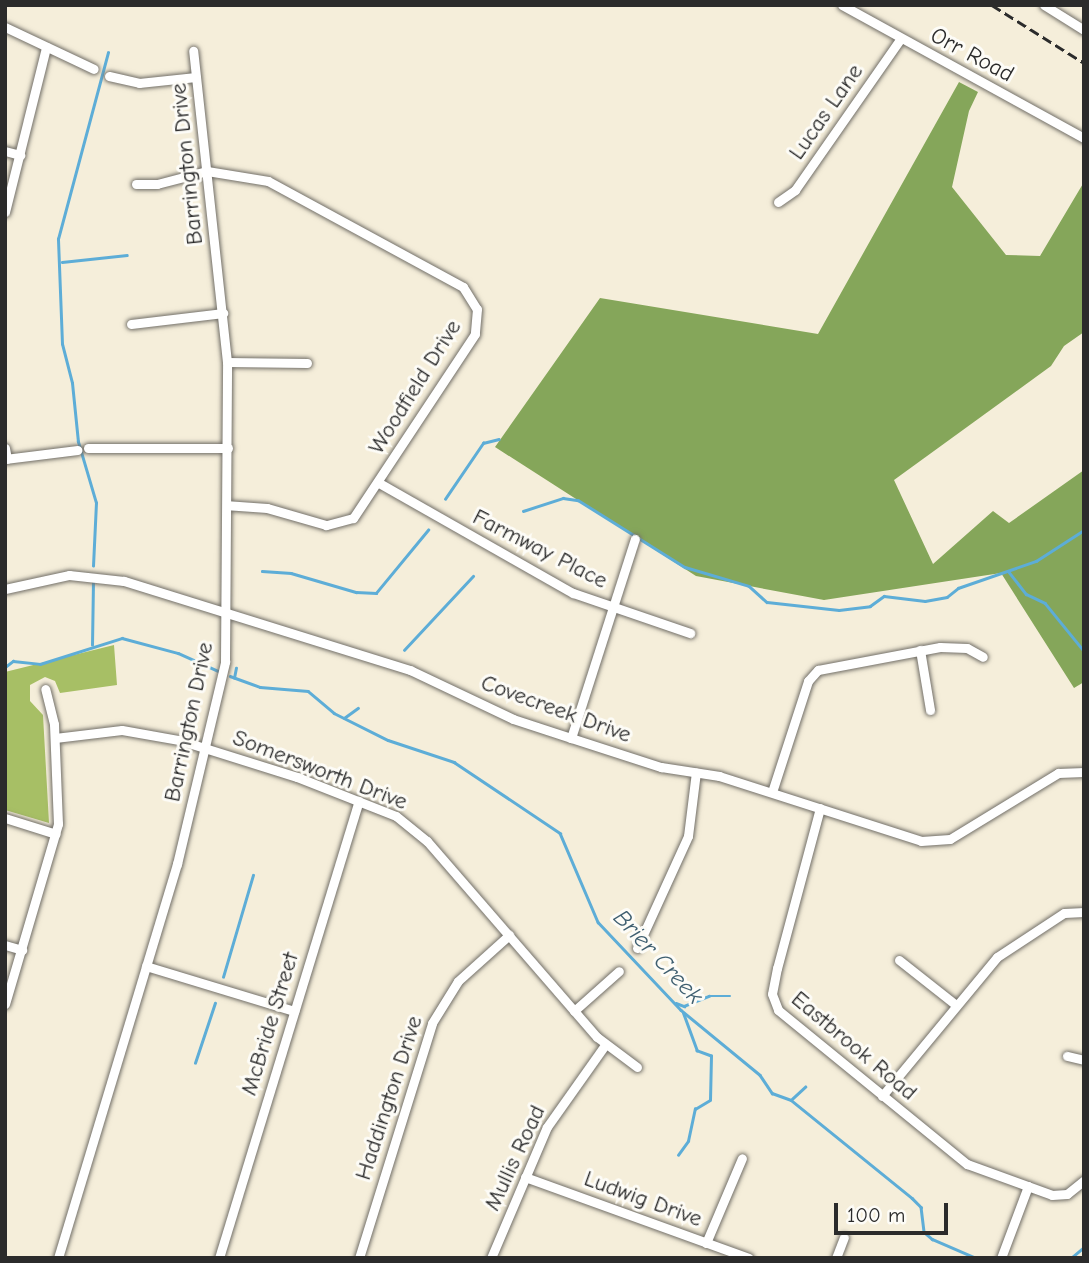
<!DOCTYPE html>
<style>
body{margin:0}
#map{position:relative;width:1089px;height:1263px;overflow:hidden;background:#f5eeda;font-family:"Comic Neue",sans-serif}
div>[style]{position:absolute}
[style*='--x']{left:calc(var(--x)*1px);top:calc(var(--y)*1px);width:calc(var(--w)*1px);rotate:calc(var(--a)*1deg)}
.green>*{inset:0;background:#a7bf65}
.forest>*{inset:0;background:#85a65a}
.stream>*{height:2.5px;margin:-1.25px;padding:0 1.25px;transform-origin:1.25px;border-radius:1.25px;background:#5dadd7}
.roads{filter:drop-shadow(0 0 2px #726f68) drop-shadow(0 0 2px #726f68)}
.minor>*{height:9px;margin:-4.5px;padding:0 4.5px;transform-origin:4.5px;border-radius:4.5px;background:#fff}
.rail>*{height:2.5px;margin-top:-1.25px;transform-origin:0;background:repeating-linear-gradient(90deg,#2b2b2b 0 10px,transparent 0 15px)}
span{translate:-50% -50%;white-space:nowrap;text-align:center;line-height:1.15;-webkit-text-stroke:6px #fdfcf7;paint-order:stroke}
.street-label{font-size:23px;color:#2b2b2b}
.water-label{font-size:24px;color:#3f5f70;font-style:italic}
.frame{position:absolute;inset:0;border:7px solid #2b2b2b;pointer-events:none}
.scale{position:absolute;left:834px;top:1203px;width:114px;height:32px;box-sizing:border-box;border:4px solid #2b2b2b;border-top:0;padding-left:9px;font-size:21px;line-height:24px;white-space:nowrap;color:#2b2b2b;-webkit-text-stroke:5px #fdfcf7;paint-order:stroke}
</style>
<div id="map">
<div class="green">
<div style="clip-path:polygon(114px 645px,117px 685px,60px 693px,55px 681px,45px 677px,30px 685px,30px 701px,43px 715px,49px 823px,5px 810px,5px 672px)"></div>
</div>
<div class="forest">
<div style="clip-path:polygon(959px 82px,978px 92px,969px 111px,952px 187px,1006px 255px,1040px 256px,1084px 182px,1084px 332px,1064px 346px,1051px 366px,894px 480px,933px 564px,993px 511px,1009px 523px,1084px 470px,1084px 682px,1074px 688px,1001px 573px,824px 600px,696px 576px,495px 447px,600px 298px,818px 334px)"></div>
</div>
<div class="stream">
<div style="--x:62;--y:262;--w:65;--a:-6.1"></div>
<div style="--x:445;--y:499;--w:68;--a:-55.8"></div>
<div style="--x:483;--y:443;--w:16;--a:-14"></div>
<div style="--x:523;--y:511;--w:42;--a:-18"></div>
<div style="--x:563;--y:498;--w:15;--a:8"></div>
<div style="--x:578;--y:500;--w:126;--a:32.1"></div>
<div style="--x:685;--y:567;--w:67;--a:16.5"></div>
<div style="--x:749;--y:586;--w:24;--a:42"></div>
<div style="--x:767;--y:602;--w:72;--a:6.3"></div>
<div style="--x:839;--y:610;--w:31;--a:-7"></div>
<div style="--x:870;--y:606;--w:17;--a:-36"></div>
<div style="--x:884;--y:596;--w:41;--a:7"></div>
<div style="--x:925;--y:601;--w:22;--a:-10"></div>
<div style="--x:947;--y:597;--w:14;--a:-39"></div>
<div style="--x:958;--y:588;--w:83;--a:-19.1"></div>
<div style="--x:1036;--y:561;--w:57;--a:-32.9"></div>
<div style="--x:93;--y:566;--w:63;--a:-87.3"></div>
<div style="--x:96;--y:503;--w:64;--a:-106.4"></div>
<div style="--x:78;--y:442;--w:59;--a:-95.8"></div>
<div style="--x:72;--y:383;--w:40;--a:-104.4"></div>
<div style="--x:62;--y:344;--w:105;--a:-92.2"></div>
<div style="--x:58;--y:239;--w:193;--a:-75"></div>
<div style="--x:262;--y:571;--w:29;--a:4"></div>
<div style="--x:291;--y:573;--w:68;--a:16.3"></div>
<div style="--x:356;--y:592;--w:20;--a:3"></div>
<div style="--x:376;--y:593;--w:82;--a:-50.5"></div>
<div style="--x:1009;--y:572;--w:28;--a:52"></div>
<div style="--x:1026;--y:594;--w:21;--a:25"></div>
<div style="--x:1045;--y:603;--w:62;--a:50.9"></div>
<div style="--x:92;--y:645;--w:63;--a:-89.1"></div>
<div style="--x:404;--y:650;--w:101;--a:-47"></div>
<div style="--x:5;--y:667;--w:10;--a:-37"></div>
<div style="--x:13;--y:661;--w:27;--a:6"></div>
<div style="--x:40;--y:664;--w:86;--a:-17.6"></div>
<div style="--x:122;--y:638;--w:58;--a:15"></div>
<div style="--x:178;--y:653;--w:44;--a:24.2"></div>
<div style="--x:230;--y:676;--w:32;--a:20"></div>
<div style="--x:260;--y:687;--w:48;--a:4.8"></div>
<div style="--x:308;--y:691;--w:34;--a:40"></div>
<div style="--x:334;--y:713;--w:60;--a:26.6"></div>
<div style="--x:388;--y:740;--w:70;--a:18.4"></div>
<div style="--x:454;--y:762;--w:128;--a:33.8"></div>
<div style="--x:560;--y:833;--w:97;--a:66.9"></div>
<div style="--x:598;--y:922;--w:121;--a:46.7"></div>
<div style="--x:681;--y:1010;--w:102;--a:39.4"></div>
<div style="--x:760;--y:1075;--w:22;--a:56"></div>
<div style="--x:772;--y:1093;--w:20;--a:20"></div>
<div style="--x:791;--y:1100;--w:156;--a:39"></div>
<div style="--x:912;--y:1198;--w:13;--a:45"></div>
<div style="--x:921;--y:1207;--w:25;--a:83"></div>
<div style="--x:924;--y:1232;--w:11;--a:41"></div>
<div style="--x:932;--y:1239;--w:48;--a:23.4"></div>
<div style="--x:234;--y:678;--w:10;--a:-79"></div>
<div style="--x:344;--y:718;--w:17;--a:-36"></div>
<div style="--x:223;--y:977;--w:106;--a:-73.6"></div>
<div style="--x:676;--y:1003;--w:9;--a:21"></div>
<div style="--x:684;--y:1006;--w:27;--a:-22"></div>
<div style="--x:709;--y:996;--w:21;--a:0"></div>
<div style="--x:195;--y:1063;--w:63;--a:-71.6"></div>
<div style="--x:792;--y:1099;--w:18;--a:-43"></div>
<div style="--x:678;--y:1155;--w:17;--a:-54"></div>
<div style="--x:688;--y:1141;--w:33;--a:-78"></div>
<div style="--x:695;--y:1109;--w:17;--a:-31"></div>
<div style="--x:710;--y:1100;--w:44;--a:-88.7"></div>
<div style="--x:711;--y:1056;--w:15;--a:-160"></div>
<div style="--x:697;--y:1051;--w:40;--a:-110.2"></div>
<div style="--x:1071;--y:1258;--w:17;--a:-40"></div>
</div>
<div class="roads">
<div class="minor">
<div style="--x:842;--y:5;--w:276;--a:28.8"></div>
<div style="--x:1044;--y:5;--w:47;--a:32"></div>
<div style="--x:5;--y:27;--w:98;--a:25.3"></div>
<div style="--x:109;--y:76;--w:31;--a:13"></div>
<div style="--x:139;--y:83;--w:57;--a:-6"></div>
<div style="--x:5;--y:151;--w:16;--a:15"></div>
<div style="--x:136;--y:184;--w:21;--a:0"></div>
<div style="--x:157;--y:184;--w:52;--a:-14.6"></div>
<div style="--x:207;--y:171;--w:62;--a:9.3"></div>
<div style="--x:268;--y:181;--w:222;--a:28.5"></div>
<div style="--x:463;--y:287;--w:26;--a:58"></div>
<div style="--x:477;--y:309;--w:25;--a:95"></div>
<div style="--x:475;--y:334;--w:221;--a:123.5"></div>
<div style="--x:353;--y:518;--w:28;--a:165"></div>
<div style="--x:326;--y:525;--w:61;--a:-163.9"></div>
<div style="--x:267;--y:508;--w:39;--a:-176"></div>
<div style="--x:778;--y:202;--w:21;--a:-35"></div>
<div style="--x:795;--y:190;--w:185;--a:-55.1"></div>
<div style="--x:5;--y:212;--w:170;--a:-76"></div>
<div style="--x:131;--y:324;--w:93;--a:-6.8"></div>
<div style="--x:227;--y:362;--w:80;--a:0.7"></div>
<div style="--x:5;--y:448;--w:11;--a:80"></div>
<div style="--x:88;--y:448;--w:140;--a:0"></div>
<div style="--x:5;--y:459;--w:73;--a:-7.1"></div>
<div style="--x:379;--y:483;--w:223;--a:29.6"></div>
<div style="--x:573;--y:593;--w:124;--a:18.9"></div>
<div style="--x:5;--y:589;--w:66;--a:-12.3"></div>
<div style="--x:69;--y:575;--w:55;--a:6.2"></div>
<div style="--x:124;--y:581;--w:300;--a:17.3"></div>
<div style="--x:410;--y:670;--w:114;--a:25.4"></div>
<div style="--x:513;--y:719;--w:61;--a:18.1"></div>
<div style="--x:571;--y:738;--w:95;--a:17.9"></div>
<div style="--x:661;--y:767;--w:59;--a:8.8"></div>
<div style="--x:719;--y:776;--w:212;--a:17.8"></div>
<div style="--x:921;--y:841;--w:29;--a:-4"></div>
<div style="--x:950;--y:839;--w:127;--a:-31.4"></div>
<div style="--x:1058;--y:773;--w:26;--a:-2"></div>
<div style="--x:920;--y:650;--w:61;--a:80.5"></div>
<div style="--x:55;--y:738;--w:67;--a:-6.8"></div>
<div style="--x:122;--y:730;--w:58;--a:10"></div>
<div style="--x:179;--y:740;--w:124;--a:17.4"></div>
<div style="--x:297;--y:777;--w:106;--a:21.5"></div>
<div style="--x:396;--y:816;--w:40;--a:39"></div>
<div style="--x:427;--y:841;--w:259;--a:49.1"></div>
<div style="--x:597;--y:1037;--w:50;--a:36.9"></div>
<div style="--x:571;--y:738;--w:209;--a:-72.2"></div>
<div style="--x:772;--y:792;--w:117;--a:-72"></div>
<div style="--x:808;--y:681;--w:15;--a:-48"></div>
<div style="--x:818;--y:670;--w:124;--a:-10.7"></div>
<div style="--x:940;--y:647;--w:27;--a:2"></div>
<div style="--x:967;--y:648;--w:18;--a:29"></div>
<div style="--x:820;--y:808;--w:166;--a:105"></div>
<div style="--x:777;--y:968;--w:26;--a:101"></div>
<div style="--x:772;--y:994;--w:17;--a:69"></div>
<div style="--x:778;--y:1010;--w:244;--a:39.2"></div>
<div style="--x:967;--y:1164;--w:90;--a:20"></div>
<div style="--x:1052;--y:1195;--w:15;--a:-4"></div>
<div style="--x:1067;--y:1194;--w:22;--a:-39"></div>
<div style="--x:5;--y:818;--w:53;--a:17.4"></div>
<div style="--x:5;--y:945;--w:18;--a:16"></div>
<div style="--x:637;--y:948;--w:123;--a:-65.5"></div>
<div style="--x:688;--y:836;--w:64;--a:-82.9"></div>
<div style="--x:899;--y:960;--w:73;--a:38.3"></div>
<div style="--x:146;--y:966;--w:155;--a:16.9"></div>
<div style="--x:5;--y:1004;--w:188;--a:-73.6"></div>
<div style="--x:58;--y:824;--w:100;--a:-92.3"></div>
<div style="--x:54;--y:724;--w:36;--a:-104"></div>
<div style="--x:574;--y:1011;--w:60;--a:-41.6"></div>
<div style="--x:1067;--y:1056;--w:17;--a:13"></div>
<div style="--x:882;--y:1096;--w:180;--a:-50.4"></div>
<div style="--x:997;--y:957;--w:80;--a:-33.3"></div>
<div style="--x:1064;--y:913;--w:20;--a:-3"></div>
<div style="--x:525;--y:1177;--w:238;--a:19.9"></div>
<div style="--x:706;--y:1243;--w:92;--a:-67"></div>
<div style="--x:58;--y:1258;--w:412;--a:-73.2"></div>
<div style="--x:177;--y:864;--w:208;--a:-76.6"></div>
<div style="--x:225;--y:662;--w:300;--a:-89.6"></div>
<div style="--x:227;--y:362;--w:313;--a:-96.2"></div>
<div style="--x:219;--y:1258;--w:478;--a:-73"></div>
<div style="--x:359;--y:1258;--w:246;--a:-72.7"></div>
<div style="--x:432;--y:1023;--w:49;--a:-58.2"></div>
<div style="--x:458;--y:981;--w:69;--a:-42"></div>
<div style="--x:491;--y:1258;--w:142;--a:-66.9"></div>
<div style="--x:547;--y:1127;--w:100;--a:-54.7"></div>
<div style="--x:836;--y:1258;--w:22;--a:-69"></div>
<div style="--x:1001;--y:1258;--w:77;--a:-69.4"></div>
</div>
</div>
<div class="rail">
<div style="--x:992;--y:5;--w:109;--a:32.2"></div>
</div>
<div class="street-label">
<span style="left:972px;top:55px;rotate:28deg">Orr Road</span>
<span style="left:826px;top:112px;rotate:-55deg">Lucas Lane</span>
<span style="left:187px;top:164px;rotate:-96deg">Barrington Drive</span>
<span style="left:415px;top:387px;rotate:-58deg">Woodfield Drive</span>
<span style="left:540px;top:549px;rotate:27deg">Farmway Place</span>
<span style="left:556px;top:709px;rotate:20deg">Covecreek Drive</span>
<span style="left:189px;top:722px;rotate:-78deg">Barrington Drive</span>
<span style="left:320px;top:770px;rotate:21deg">Somersworth Drive</span>
<span style="left:270px;top:1024px;rotate:-73deg">McBride Street</span>
<span style="left:854px;top:1046px;rotate:40deg">Eastbrook Road</span>
<span style="left:389px;top:1098px;rotate:-72deg">Haddington Drive</span>
<span style="left:515px;top:1158px;rotate:-65deg">Mullis Road</span>
<span style="left:643px;top:1199px;rotate:20deg">Ludwig Drive</span>
</div>
<div class="water-label">
<span style="left:658px;top:957px;rotate:47deg">Brier Creek</span>
</div>
<div class="frame"></div>
<div class="scale">100 m</div>
</div>
